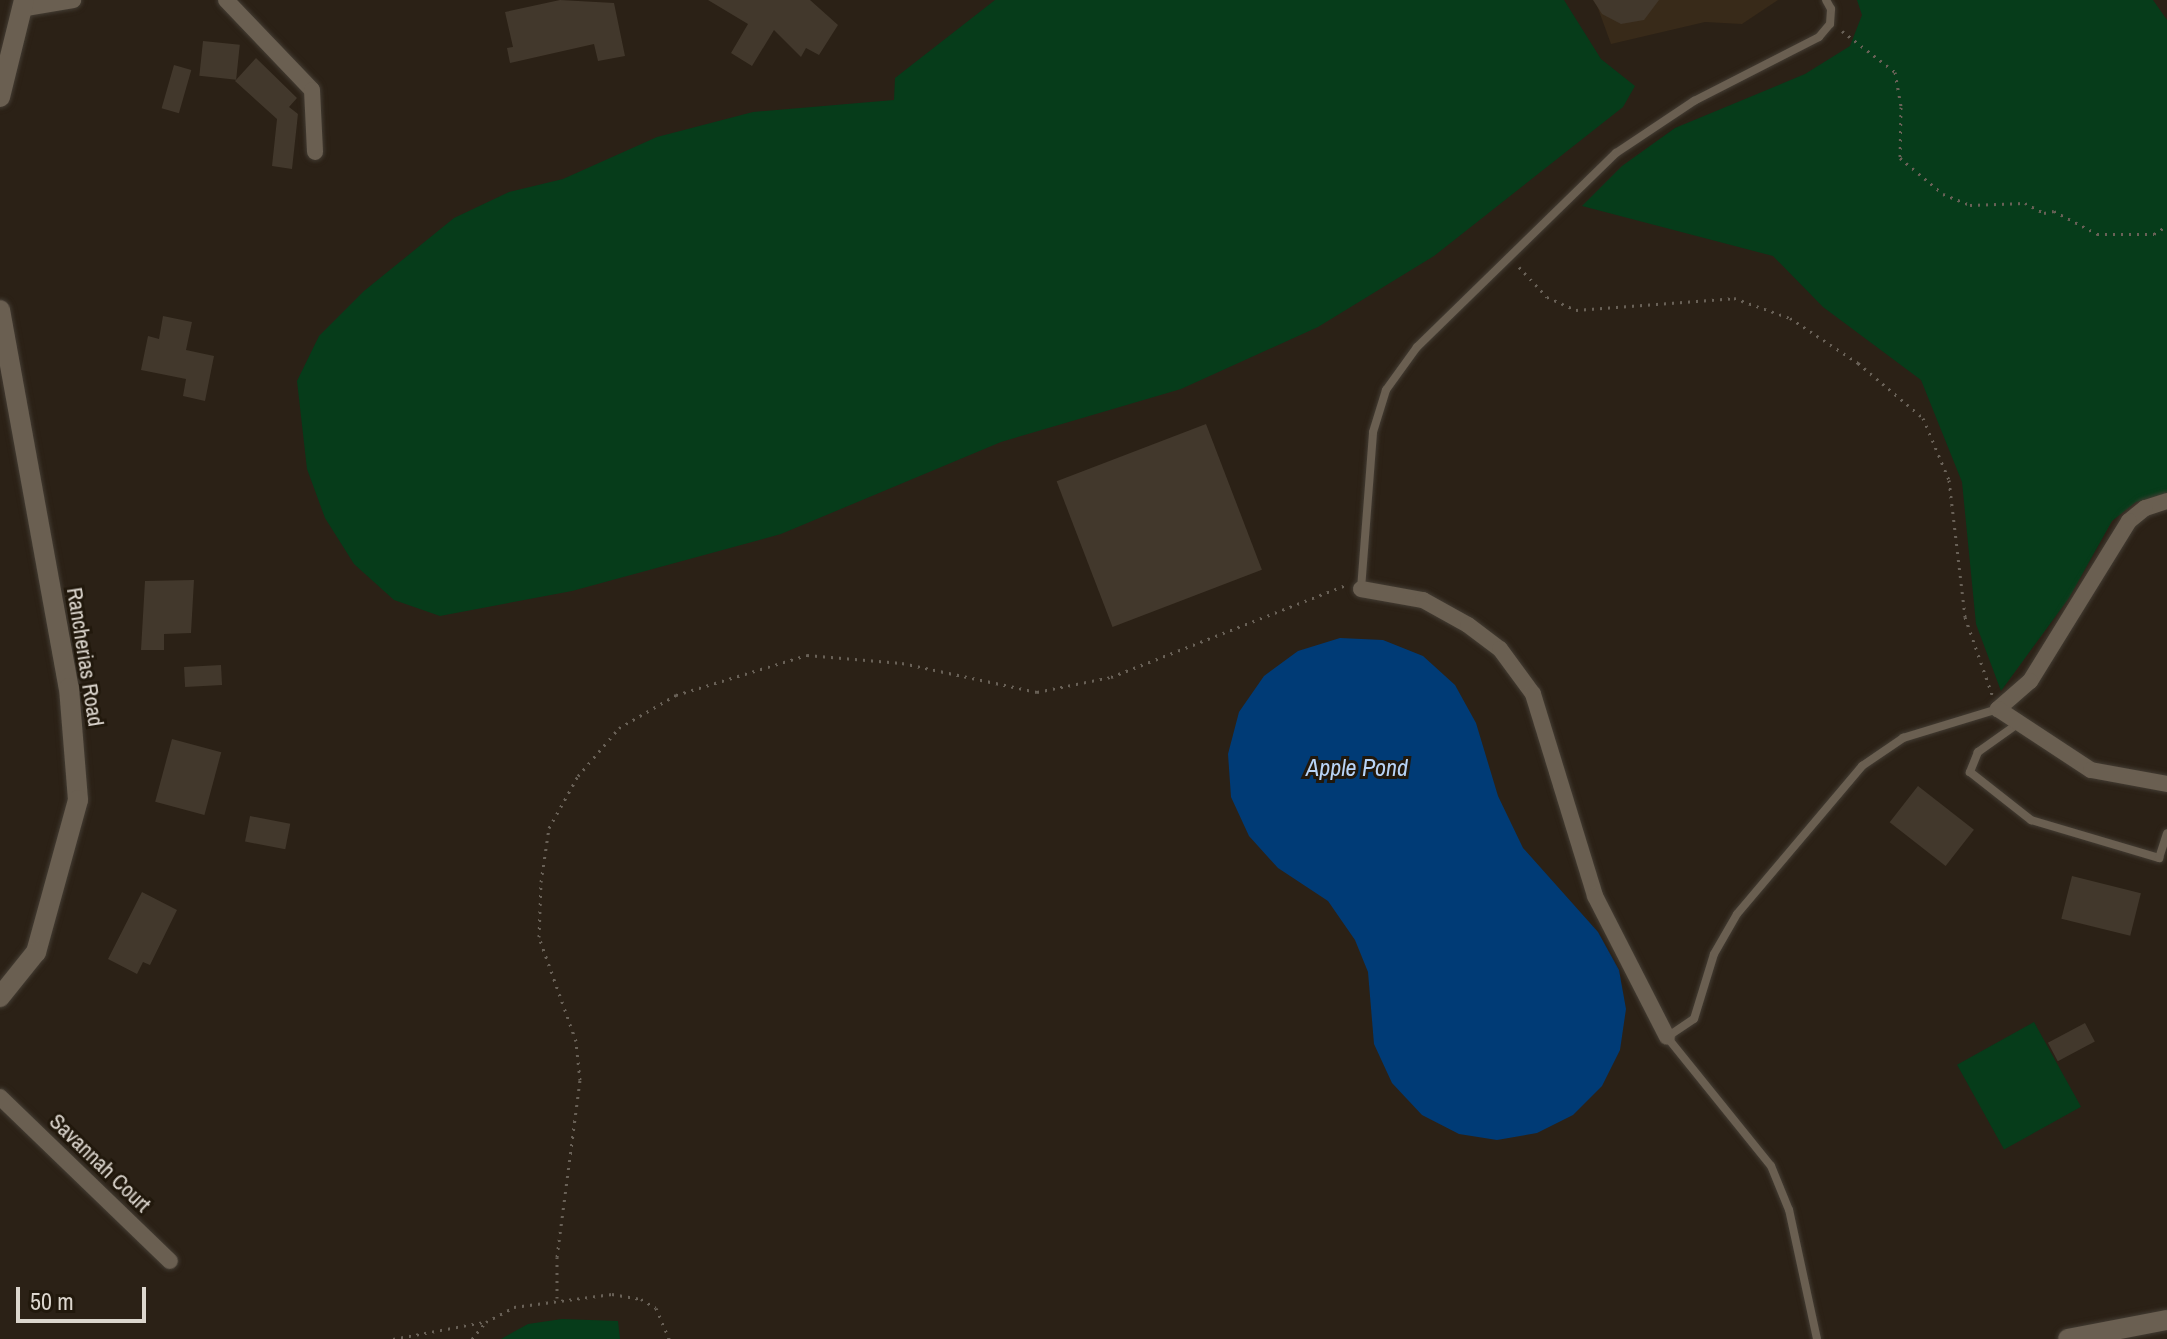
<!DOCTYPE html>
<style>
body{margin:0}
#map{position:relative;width:2167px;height:1339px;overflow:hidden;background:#2b2116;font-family:"Archivo Narrow",sans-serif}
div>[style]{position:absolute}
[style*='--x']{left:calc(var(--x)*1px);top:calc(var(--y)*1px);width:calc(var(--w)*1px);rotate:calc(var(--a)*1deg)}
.built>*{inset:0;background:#382a19}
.green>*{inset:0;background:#063c1a;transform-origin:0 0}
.water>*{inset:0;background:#003b76}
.building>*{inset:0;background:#42382c;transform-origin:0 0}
.path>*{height:3px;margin-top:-1.5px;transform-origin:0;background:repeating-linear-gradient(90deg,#696157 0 2px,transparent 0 8px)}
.roads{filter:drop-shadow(0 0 2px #433c33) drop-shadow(0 0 2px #433c33)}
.service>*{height:8px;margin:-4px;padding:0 4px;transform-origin:4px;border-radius:4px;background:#6a5f51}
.minor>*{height:16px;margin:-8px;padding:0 8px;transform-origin:8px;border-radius:8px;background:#6a5f51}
.tertiary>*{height:20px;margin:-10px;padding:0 10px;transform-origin:10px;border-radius:10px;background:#6a5f51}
span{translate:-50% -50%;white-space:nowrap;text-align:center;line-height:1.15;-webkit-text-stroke:6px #21180c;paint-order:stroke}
.street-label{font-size:22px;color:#dcd6ce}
.water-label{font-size:24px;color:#b8d4f7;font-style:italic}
.scale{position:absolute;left:16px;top:1287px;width:130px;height:36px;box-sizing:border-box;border:4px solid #dcd6ce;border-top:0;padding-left:10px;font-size:24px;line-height:28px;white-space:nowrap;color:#dcd6ce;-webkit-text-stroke:6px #21180c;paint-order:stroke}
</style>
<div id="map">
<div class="built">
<div style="clip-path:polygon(1595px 0,1778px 0,1742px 24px,1705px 22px,1611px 44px)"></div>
</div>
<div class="green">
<div style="clip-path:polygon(995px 0,1564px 0,1601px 59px,1635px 86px,1623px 107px,1434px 256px,1318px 327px,1181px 389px,1001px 442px,781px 534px,572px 591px,440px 616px,394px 600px,354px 564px,325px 518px,307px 469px,297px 381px,319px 336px,364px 291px,454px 218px,509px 192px,563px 179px,657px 137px,753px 112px,894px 100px,895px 78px)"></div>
<div style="clip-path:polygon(1857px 0,2153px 0,2167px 20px,2167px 494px,2136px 502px,2112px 521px,2069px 598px,2001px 691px,1976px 624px,1962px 482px,1921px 380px,1823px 307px,1773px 256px,1582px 206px,1622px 166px,1675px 128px,1805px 74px,1850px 46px,1862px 15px)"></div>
<div style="left:2034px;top:1022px;width:97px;height:88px;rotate:61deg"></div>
<div style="clip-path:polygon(562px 1319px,618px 1321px,620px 1339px,501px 1339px,528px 1324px)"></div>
</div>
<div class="water">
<div style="clip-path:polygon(1340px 638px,1383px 640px,1423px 656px,1455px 685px,1476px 723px,1498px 796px,1523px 848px,1598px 932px,1619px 970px,1626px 1009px,1620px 1050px,1602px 1086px,1573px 1115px,1537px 1133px,1497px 1140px,1459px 1134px,1422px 1115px,1392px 1083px,1374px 1044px,1368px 972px,1355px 940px,1328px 901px,1278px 868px,1249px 836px,1231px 797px,1228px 754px,1239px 712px,1264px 676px,1298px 651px)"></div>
</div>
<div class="building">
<div style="clip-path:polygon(560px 0,614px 3px,625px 56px,598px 61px,594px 44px,510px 63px,507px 48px,513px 47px,505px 12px)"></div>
<div style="clip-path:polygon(708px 0,810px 0,838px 25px,819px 55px,806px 48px,801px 57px,774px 30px,752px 66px,731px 53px,748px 24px)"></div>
<div style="clip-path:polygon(1593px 0,1659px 0,1644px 20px,1621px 24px,1602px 14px)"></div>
<div style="left:203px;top:41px;width:37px;height:35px;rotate:6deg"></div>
<div style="clip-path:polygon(256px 58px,297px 98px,289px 107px,298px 114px,292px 169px,272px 166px,277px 119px,235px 81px)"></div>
<div style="left:174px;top:65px;width:18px;height:45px;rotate:16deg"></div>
<div style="clip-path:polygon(163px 316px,192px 322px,186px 350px,214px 356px,205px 401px,183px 396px,186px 379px,141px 370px,148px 336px,159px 339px)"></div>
<div style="left:1206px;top:424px;width:156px;height:160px;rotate:69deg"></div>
<div style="clip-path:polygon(194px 580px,191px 633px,164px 634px,164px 650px,141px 650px,145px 581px)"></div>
<div style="left:221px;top:665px;width:20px;height:37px;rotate:87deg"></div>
<div style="left:172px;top:739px;width:51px;height:65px;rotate:15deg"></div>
<div style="left:1918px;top:786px;width:71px;height:46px;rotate:38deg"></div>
<div style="left:250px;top:816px;width:41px;height:26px;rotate:11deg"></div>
<div style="left:2072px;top:876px;width:71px;height:44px;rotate:14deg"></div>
<div style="clip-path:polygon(142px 892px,177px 910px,150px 965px,143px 962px,137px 974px,108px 959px)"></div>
<div style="left:2085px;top:1023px;width:21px;height:42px;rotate:62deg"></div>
</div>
<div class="path">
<div style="--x:1842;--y:31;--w:67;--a:37.7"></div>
<div style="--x:1895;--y:72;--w:36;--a:80"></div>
<div style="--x:1901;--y:107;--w:51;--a:91.1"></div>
<div style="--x:1900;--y:158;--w:56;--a:39.9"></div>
<div style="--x:1943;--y:194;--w:29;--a:22"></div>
<div style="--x:1970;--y:205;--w:55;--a:-2.1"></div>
<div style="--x:2025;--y:203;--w:21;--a:28"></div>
<div style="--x:2044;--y:213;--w:10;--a:-11"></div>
<div style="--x:2054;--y:211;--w:49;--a:28.1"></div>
<div style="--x:2097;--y:234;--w:57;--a:0"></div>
<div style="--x:2154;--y:234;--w:15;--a:-32"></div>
<div style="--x:1519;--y:267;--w:41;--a:47"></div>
<div style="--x:1547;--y:297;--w:32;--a:24"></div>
<div style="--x:1576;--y:310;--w:158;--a:-4.3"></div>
<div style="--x:1734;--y:298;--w:59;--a:19.7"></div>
<div style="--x:1790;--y:318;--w:82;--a:33.5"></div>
<div style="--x:1858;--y:363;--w:85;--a:40.2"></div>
<div style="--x:1923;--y:418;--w:67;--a:67.2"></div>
<div style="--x:1949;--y:480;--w:138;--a:83.3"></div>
<div style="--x:1965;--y:617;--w:82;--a:70.7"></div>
<div style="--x:557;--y:1298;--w:41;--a:-90"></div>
<div style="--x:557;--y:1257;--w:178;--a:-82.6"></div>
<div style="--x:580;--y:1080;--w:39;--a:-96"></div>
<div style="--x:576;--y:1041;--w:110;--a:-109.6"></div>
<div style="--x:539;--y:937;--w:55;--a:-87.9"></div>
<div style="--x:541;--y:882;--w:55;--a:-81.6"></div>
<div style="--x:549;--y:828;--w:60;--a:-60.9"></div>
<div style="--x:578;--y:776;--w:63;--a:-49.5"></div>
<div style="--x:619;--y:728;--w:66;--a:-30.1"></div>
<div style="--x:676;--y:695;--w:137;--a:-17"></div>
<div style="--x:807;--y:655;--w:95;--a:4.8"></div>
<div style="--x:902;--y:663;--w:138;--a:12.1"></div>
<div style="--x:1037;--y:692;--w:76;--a:-11.5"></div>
<div style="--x:1111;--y:677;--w:252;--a:-21.4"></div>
<div style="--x:393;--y:1339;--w:93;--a:-10.6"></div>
<div style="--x:472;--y:1339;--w:22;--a:-51"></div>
<div style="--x:486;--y:1322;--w:32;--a:-28"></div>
<div style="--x:514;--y:1307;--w:99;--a:-7.6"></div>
<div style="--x:612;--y:1294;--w:29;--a:10"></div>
<div style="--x:641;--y:1299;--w:17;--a:31"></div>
<div style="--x:656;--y:1308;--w:34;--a:67"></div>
</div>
<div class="roads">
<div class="service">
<div style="--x:1361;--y:589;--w:157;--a:-85.6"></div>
<div style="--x:1373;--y:432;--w:44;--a:-72.8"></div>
<div style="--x:1386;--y:390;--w:53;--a:-54.2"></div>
<div style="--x:1417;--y:347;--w:278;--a:-44.3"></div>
<div style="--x:1616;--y:153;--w:94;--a:-33.7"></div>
<div style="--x:1694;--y:101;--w:140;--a:-27.1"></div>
<div style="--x:1819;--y:37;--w:17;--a:-50"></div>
<div style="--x:1830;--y:24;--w:15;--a:-86"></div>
<div style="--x:1831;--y:9;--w:10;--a:-119"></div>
<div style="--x:2016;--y:725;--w:47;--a:144.6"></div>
<div style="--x:1978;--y:752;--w:22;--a:112"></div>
<div style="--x:1970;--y:772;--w:78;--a:38.2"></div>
<div style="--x:2031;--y:820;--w:134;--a:16.5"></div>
<div style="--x:2159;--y:858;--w:26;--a:-72"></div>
<div style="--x:1817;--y:1339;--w:132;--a:-102.2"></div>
<div style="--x:1789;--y:1210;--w:48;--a:-112.2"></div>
<div style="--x:1771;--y:1166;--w:166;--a:-128.9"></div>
<div style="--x:1667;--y:1037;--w:32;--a:-34"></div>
<div style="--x:1694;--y:1019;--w:68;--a:-72.9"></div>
<div style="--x:1714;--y:954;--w:46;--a:-60.1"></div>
<div style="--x:1737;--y:914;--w:194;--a:-49.8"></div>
<div style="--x:1862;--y:766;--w:50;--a:-34.3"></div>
<div style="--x:1903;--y:738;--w:99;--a:-17"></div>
</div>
<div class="minor">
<div style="--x:226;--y:0;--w:124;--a:46.3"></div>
<div style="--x:312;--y:90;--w:62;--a:87.2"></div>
<div style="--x:20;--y:9;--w:54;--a:-9.6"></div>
<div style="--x:2167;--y:501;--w:23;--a:162"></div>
<div style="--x:2145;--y:508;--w:21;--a:141"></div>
<div style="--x:2129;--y:521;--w:188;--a:121.7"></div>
<div style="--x:2030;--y:681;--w:43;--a:138.8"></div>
<div style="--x:1998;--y:709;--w:111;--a:33.3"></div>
<div style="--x:2091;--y:770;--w:77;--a:10.4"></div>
<div style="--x:1361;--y:589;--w:63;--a:10.1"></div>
<div style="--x:1423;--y:600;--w:51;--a:29.1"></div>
<div style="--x:1468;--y:625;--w:40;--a:37"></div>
<div style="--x:1500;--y:649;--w:56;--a:53.7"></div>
<div style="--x:1533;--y:694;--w:211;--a:72.9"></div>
<div style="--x:1595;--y:896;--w:158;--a:62.9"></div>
<div style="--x:0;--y:1097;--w:236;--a:44"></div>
</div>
<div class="tertiary">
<div style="--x:0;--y:97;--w:100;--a:-76.1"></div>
<div style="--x:0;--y:310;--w:384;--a:79.7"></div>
<div style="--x:69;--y:688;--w:112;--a:85.4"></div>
<div style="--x:78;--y:800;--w:158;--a:105.4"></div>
<div style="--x:36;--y:952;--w:58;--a:128.7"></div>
<div style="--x:2068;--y:1339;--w:101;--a:-10.9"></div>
</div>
</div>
<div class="street-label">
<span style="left:85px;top:657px;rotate:81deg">Rancherias Road</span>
<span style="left:100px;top:1163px;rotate:44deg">Savannah Court</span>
</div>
<div class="water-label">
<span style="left:1357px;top:768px">Apple Pond</span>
</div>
<div class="scale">50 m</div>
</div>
